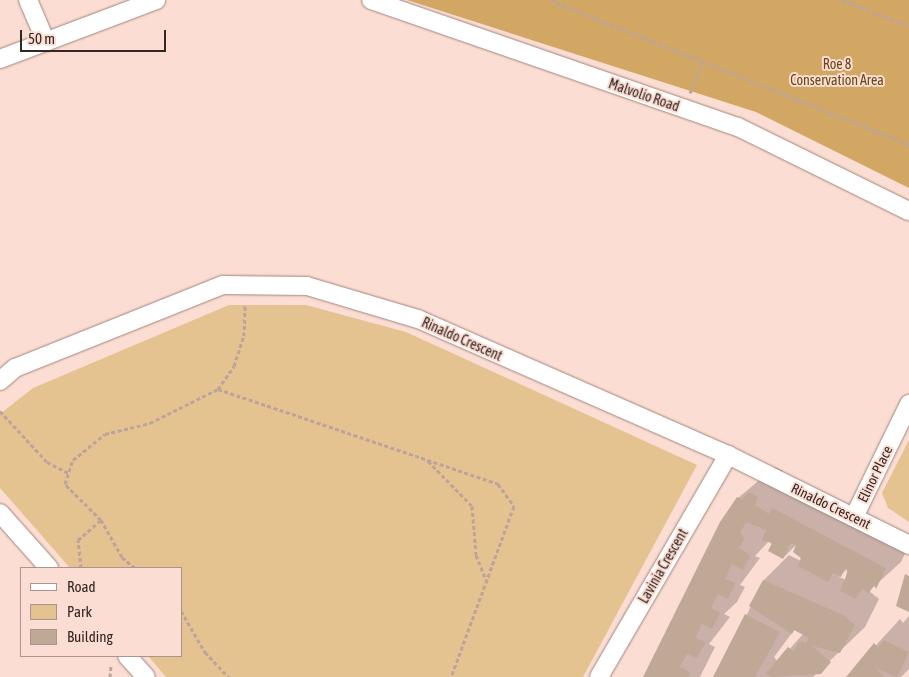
<!DOCTYPE html>
<style>
body{margin:0}
#map{position:relative;width:909px;height:677px;overflow:hidden;background:#fcddd3;font-family:"Asap Condensed",sans-serif}
div>[style]{position:absolute}
[style*='--x']{left:calc(var(--x)*1px);top:calc(var(--y)*1px);width:calc(var(--w)*1px);rotate:calc(var(--a)*1deg)}
.green>*{inset:0;background:#e4c390}
.forest>*{inset:0;background:#d2a763}
.shadow>*{inset:0;background:#0003}
.building>*{inset:0;background:#c0a897}
.path>*{height:3px;margin-top:-1.5px;transform-origin:0;background:repeating-linear-gradient(90deg,#bca39b 0 4px,transparent 0 6.5px)}
.roads{filter:drop-shadow(0 0 1px #a1857c) drop-shadow(0 0 1px #a1857c)}
.street>*{height:18px;margin:-9px;padding:0 9px;transform-origin:9px;border-radius:9px;background:#fff}
span{translate:-50% -50%;white-space:nowrap;text-align:center;line-height:1.15;-webkit-text-stroke:4px #fcddd3;paint-order:stroke}
.park-label{font-size:14px;color:#664914}
.street-label{font-size:14px;color:#322723}
.legend{position:absolute;left:20px;top:567px;width:162px;height:90px;box-sizing:border-box;background:#fcddd3;border:1px solid #ab948d;margin:0;padding:6px 9px;list-style:none;font-size:15px;color:#322723}
.legend li{display:flex;align-items:center;gap:10px;height:25px}
.legend b{width:25px;border:1px solid #ab948d}
.scale{position:absolute;left:20px;top:30px;width:146px;height:22px;box-sizing:border-box;border:2px solid #322723;border-top:0;padding-left:6px;font-size:15px;line-height:18px;white-space:nowrap;color:#322723;-webkit-text-stroke:4px #fcddd3;paint-order:stroke}
</style>
<div id="map">
<div class="green">
<div style="clip-path:polygon(229px 305px,306px 305px,406px 332px,697px 465px,583px 677px,166px 677px,148px 656px,181px 656px,181px 568px,70px 568px,0 488px,0 414px,33px 388px)"></div>
<div style="clip-path:polygon(909px 440px,909px 522px,888px 508px,882px 493px)"></div>
</div>
<div class="forest">
<div style="clip-path:polygon(407px 0,909px 0,909px 188px,756px 112px)"></div>
</div>
<div class="shadow">
<div style="clip-path:polygon(evenodd,775px 467px,783px 471px,779px 479px,909px 545px,901px 562px,869px 591px,879px 599px,865px 627px,813px 677px,716px 677px,764px 580px,789px 555px,801px 561px,798px 543px,783px 558px,769px 541px,755px 556px,760px 558px,740px 585px,745px 587px,737px 602px,724px 614px,730px 617px,709px 644px,715px 647px,700px 677px,645px 677px,738px 498px,775px 467px,847px 569px,846px 580px,839px 577px,847px 569px,775px 467px,795px 629px,804px 633px,778px 662px,774px 657px,795px 629px)"></div>
<div style="clip-path:polygon(909px 616px,909px 669px,901px 677px,847px 677px,900px 619px,903px 623px)"></div>
</div>
<div class="building">
<div style="clip-path:polygon(749px 492px,758px 497px,755px 505px,769px 514px,772px 508px,886px 568px,876px 589px,874px 585px,869px 593px,862px 589px,856px 599px,840px 591px,848px 571px,845px 568px,841px 577px,833px 573px,828px 582px,798px 566px,801px 558px,793px 552px,796px 545px,791px 543px,783px 559px,768px 551px,772px 543px,762px 540px,766px 530px,746px 522px,740px 533px,745px 538px,739px 548px,750px 555px,743px 570px,732px 564px,725px 579px,735px 583px,728px 599px,718px 594px,711px 608px,720px 613px,712px 629px,702px 624px,695px 638px,706px 642px,697px 658px,687px 654px,680px 666px,690px 672px,688px 677px,643px 677px,720px 522px,737px 497px,742px 499px)"></div>
<div style="clip-path:polygon(905px 574px,909px 576px,909px 612px,896px 606px)"></div>
<div style="clip-path:polygon(763px 580px,843px 615px,855px 625px,840px 653px,812px 646px,831px 662px,821px 674px,771px 677px,766px 673px,788px 647px,793px 651px,801px 641px,812px 646px,806px 643px,809px 638px,794px 630px,792px 634px,749px 606px)"></div>
<div style="clip-path:polygon(745px 614px,780px 632px,755px 677px,713px 677px)"></div>
<div style="clip-path:polygon(884px 640px,909px 652px,897px 677px,875px 668px,885px 677px,846px 677px,874px 643px,878px 648px)"></div>
</div>
<div class="path">
<div style="--x:550;--y:0;--w:387;--a:21.9"></div>
<div style="--x:842;--y:0;--w:72;--a:21.2"></div>
<div style="--x:690;--y:93;--w:32;--a:-68"></div>
<div style="--x:218;--y:389;--w:28;--a:-55"></div>
<div style="--x:234;--y:366;--w:32;--a:-72"></div>
<div style="--x:244;--y:336;--w:31;--a:-88"></div>
<div style="--x:0;--y:411;--w:69;--a:47.3"></div>
<div style="--x:47;--y:462;--w:25;--a:27"></div>
<div style="--x:428;--y:461;--w:63;--a:45.6"></div>
<div style="--x:472;--y:506;--w:49;--a:85.3"></div>
<div style="--x:476;--y:555;--w:29;--a:68"></div>
<div style="--x:81;--y:568;--w:28;--a:-96"></div>
<div style="--x:78;--y:540;--w:30;--a:-41"></div>
<div style="--x:135;--y:568;--w:17;--a:-140"></div>
<div style="--x:122;--y:557;--w:43;--a:-119.6"></div>
<div style="--x:101;--y:520;--w:51;--a:-135"></div>
<div style="--x:65;--y:484;--w:25;--a:-72"></div>
<div style="--x:73;--y:460;--w:41;--a:-39.1"></div>
<div style="--x:105;--y:434;--w:46;--a:-13.7"></div>
<div style="--x:150;--y:423;--w:76;--a:-26.6"></div>
<div style="--x:218;--y:389;--w:296;--a:18.7"></div>
<div style="--x:498;--y:484;--w:27;--a:54"></div>
<div style="--x:514;--y:506;--w:182;--a:110.2"></div>
<div style="--x:181;--y:611;--w:48;--a:59.7"></div>
<div style="--x:205;--y:652;--w:34;--a:47"></div>
<div style="--x:110;--y:677;--w:11;--a:-85"></div>
</div>
<div class="roads">
<div class="street">
<div style="--x:28;--y:0;--w:46;--a:66.8"></div>
<div style="--x:371;--y:0;--w:388;--a:19.1"></div>
<div style="--x:738;--y:127;--w:191;--a:26.2"></div>
<div style="--x:0;--y:59;--w:167;--a:-20.7"></div>
<div style="--x:0;--y:381;--w:20;--a:-41"></div>
<div style="--x:15;--y:368;--w:224;--a:-21.8"></div>
<div style="--x:223;--y:285;--w:84;--a:0.7"></div>
<div style="--x:307;--y:286;--w:116;--a:16.6"></div>
<div style="--x:418;--y:319;--w:339;--a:23.7"></div>
<div style="--x:728;--y:455;--w:202;--a:26.4"></div>
<div style="--x:0;--y:513;--w:74;--a:48.3"></div>
<div style="--x:854;--y:517;--w:126;--a:-64"></div>
<div style="--x:127;--y:656;--w:28;--a:48"></div>
<div style="--x:599;--y:677;--w:257;--a:-59.8"></div>
</div>
</div>
<div class="park-label">
<span style="left:837px;top:72px">Roe 8<br>Conservation Area</span>
</div>
<div class="street-label">
<span style="left:644px;top:95px;rotate:19deg">Malvolio Road</span>
<span style="left:462px;top:339px;rotate:24deg">Rinaldo Crescent</span>
<span style="left:875px;top:474px;rotate:-64deg">Elinor Place</span>
<span style="left:831px;top:506px;rotate:26deg">Rinaldo Crescent</span>
<span style="left:663px;top:566px;rotate:-60deg">Lavinia Crescent</span>
</div>
<ul class="legend">
<li><b style="height:6px;background:#fff"></b>Road</li>
<li><b style="height:14px;background:#e4c390"></b>Park</li>
<li><b style="height:14px;background:#c0a897"></b>Building</li>
</ul>
<div class="scale">50 m</div>
</div>
